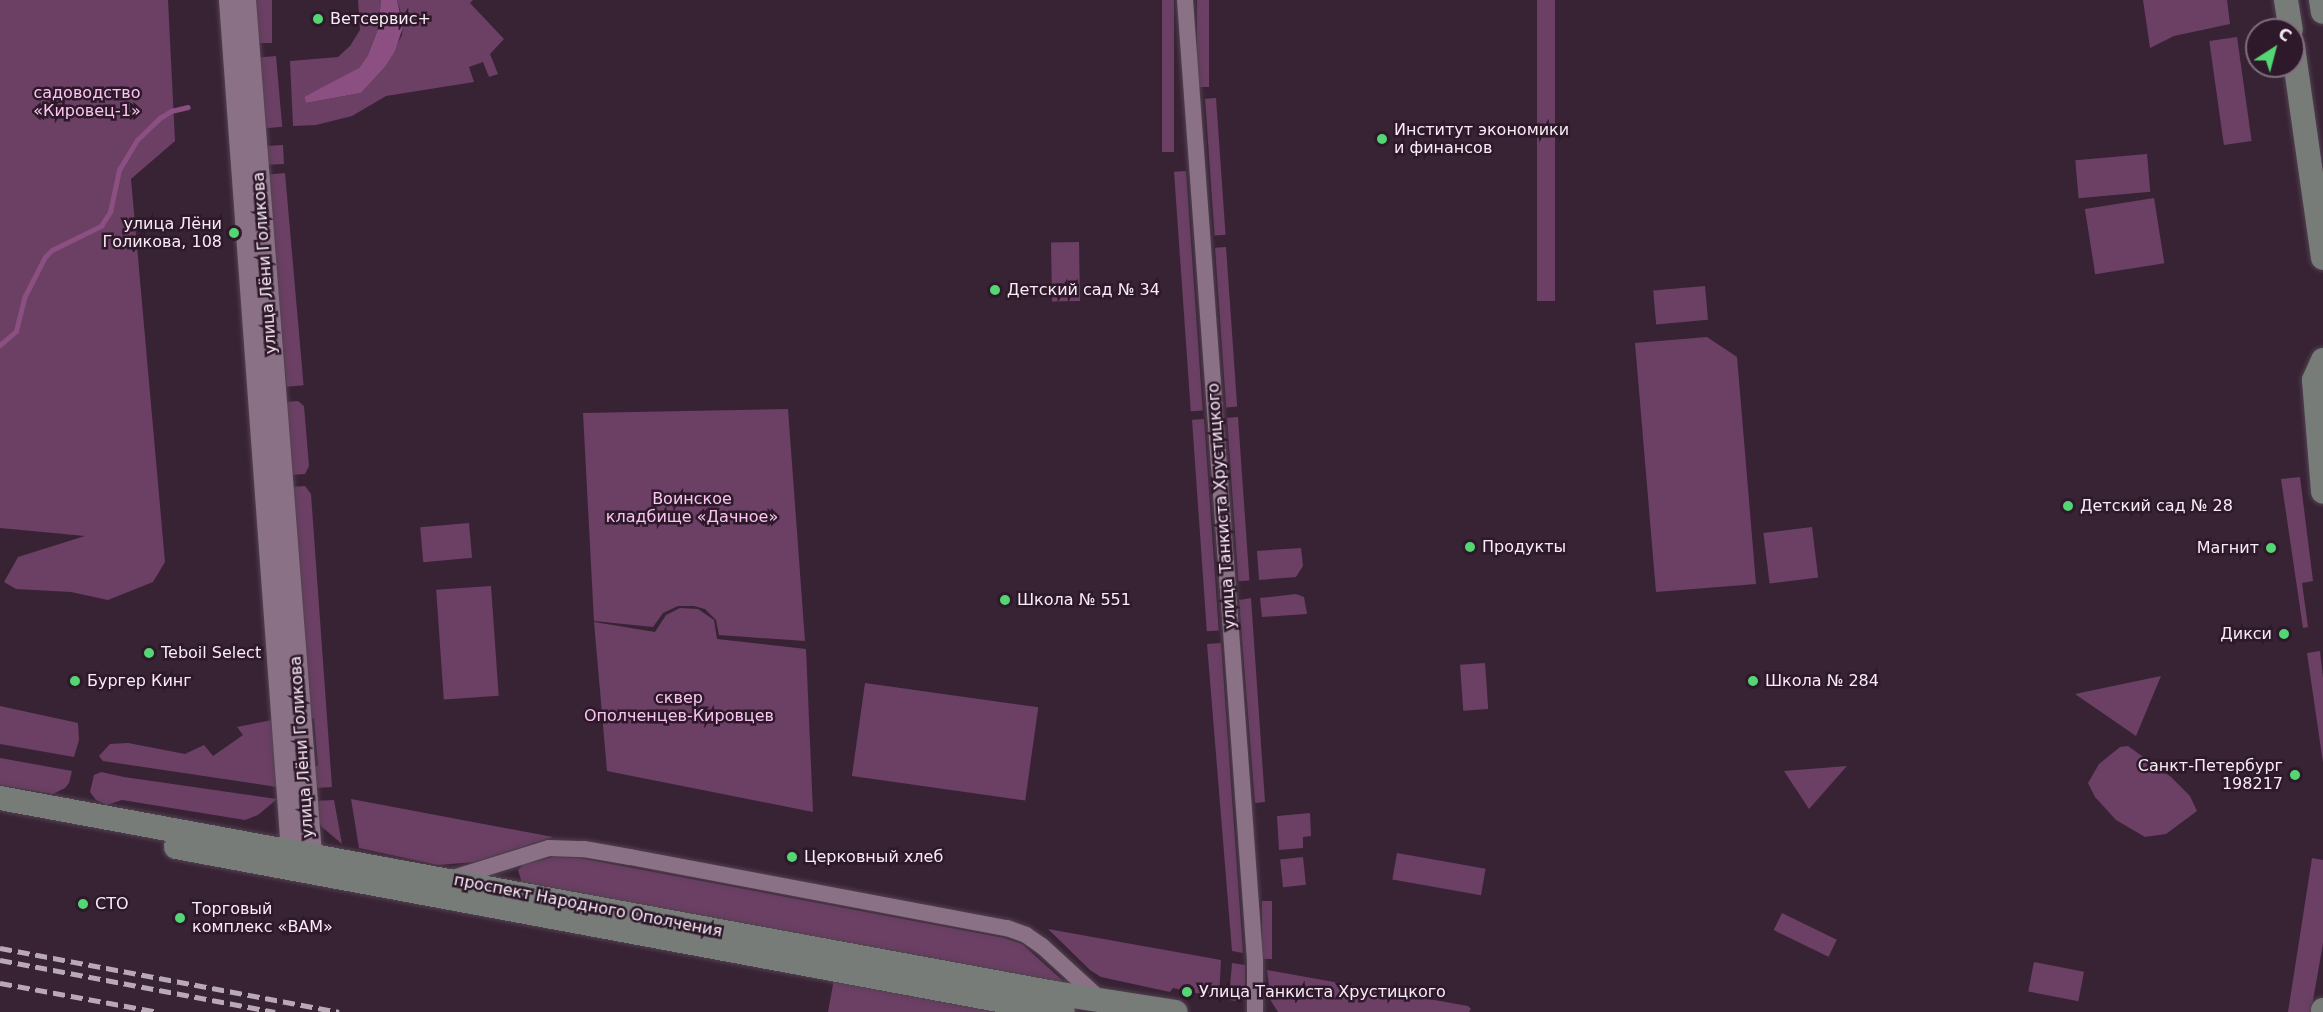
<!DOCTYPE html>
<meta charset="utf-8">
<style>
body{margin:0}
#map{position:relative;width:2323px;height:1012px;overflow:hidden;background:#382335;font-family:"DejaVu Sans",sans-serif}
div>[style]{position:absolute}
[style*='--x']{left:calc(var(--x)*1px);top:calc(var(--y)*1px);width:calc(var(--w)*1px);rotate:calc(var(--a)*1deg)}
.green>*{inset:0;background:#6c3f65;transform-origin:0 0}
.water>*{inset:0;background:#8b4f82}
.stream>*{height:4.5px;margin:-2.25px;padding:0 2.25px;transform-origin:2.25px;border-radius:2.25px;background:#8b4f82}
.roads{filter:drop-shadow(0 0 2px #534250) drop-shadow(0 0 2px #534250)}
.minor>*{height:16px;margin:-8px;padding:0 8px;transform-origin:8px;border-radius:8px;background:#8b7186}
.tertiary>*{height:21px;margin:-10.5px;padding:0 10.5px;transform-origin:10.5px;border-radius:10.5px;background:#8b7186}
.secondary>*{height:24px;margin:-12px;padding:0 12px;transform-origin:12px;border-radius:12px;background:#787c79}
.rail>*{height:4.5px;margin-top:-2.25px;transform-origin:0;background:repeating-linear-gradient(90deg,#b9a8b6 0 12px,transparent 0 18px)}
.dots>*{width:16px;height:16px;translate:-50% -50%;box-sizing:border-box;border:3px solid #2e192b;border-radius:50%}
span{translate:-50% -50%;white-space:nowrap;text-align:center;line-height:1.15;-webkit-text-stroke:5px #2e192b;paint-order:stroke}
.poi-label{font-size:16px;color:#f9ebf6}
.left{translate:0 -50%;text-align:left}
.right{translate:-100% -50%;text-align:right}
.park-label{font-size:16px;color:#fac5f0}
.street-label{font-size:16px;color:#f9ebf6}
.north{position:absolute;left:2245px;top:18px;width:60px;height:60px;box-sizing:border-box;background:#2e192b;border:2px solid #7f6d7c;border-radius:50%;rotate:36deg;font-size:16px;font-weight:700;line-height:24px;text-align:center;color:#f9ebf6}
.north::after{content:'';display:block;margin:auto;width:21px;height:27px;background:#53d673;clip-path:polygon(50% 0,100% 100%,50% 72%,0 100%)}
</style>
<div id="map">
<div class="green">
<div style="clip-path:polygon(0 0,168px 0,175px 141px,131px 179px,165px 562px,153px 582px,108px 600px,71px 592px,16px 589px,4px 582px,18px 557px,85px 536px,0 528px)"></div>
<div style="left:255px;top:0;width:17px;height:43px"></div>
<div style="clip-path:polygon(358px 0,381px 0,378px 29px,368px 55px,359px 68px,350px 75px,304px 97px,306px 103px,361px 93px,385px 67px,402px 35px,403px 20px,397px 0,473px 0,470px 3px,504px 39px,490px 54px,498px 74px,489px 77px,483px 62px,469px 67px,474px 82px,386px 96px,352px 116px,316px 125px,293px 126px,290px 61px,338px 57px,350px 46px,360px 30px)"></div>
<div style="left:1162px;top:0;width:12px;height:152px"></div>
<div style="left:1197px;top:0;width:12px;height:87px"></div>
<div style="left:1537px;top:0;width:18px;height:301px"></div>
<div style="clip-path:polygon(2143px 0,2227px 0,2230px 24px,2174px 36px,2150px 48px)"></div>
<div style="left:2237px;top:37px;width:105px;height:28px;rotate:82deg"></div>
<div style="left:276px;top:56px;width:71px;height:17px;rotate:85deg"></div>
<div style="left:1216px;top:98px;width:137px;height:11px;rotate:86deg"></div>
<div style="left:283px;top:145px;width:19px;height:17px;rotate:87deg"></div>
<div style="left:2147px;top:154px;width:38px;height:72px;rotate:85deg"></div>
<div style="left:1186px;top:171px;width:240px;height:12px;rotate:86deg"></div>
<div style="left:285px;top:173px;width:213px;height:17px;rotate:85deg"></div>
<div style="left:2154px;top:198px;width:66px;height:70px;rotate:81deg"></div>
<div style="left:1079px;top:242px;width:59px;height:28px;rotate:89deg"></div>
<div style="left:1226px;top:247px;width:160px;height:11px;rotate:86deg"></div>
<div style="left:1705px;top:286px;width:34px;height:52px;rotate:85deg"></div>
<div style="clip-path:polygon(1707px 337px,1737px 357px,1756px 584px,1656px 592px,1635px 343px)"></div>
<div style="clip-path:polygon(298px 401px,304px 406px,309px 466px,305px 474px,291px 475px,285px 402px)"></div>
<div style="clip-path:polygon(788px 409px,805px 641px,719px 635px,716px 620px,705px 609px,694px 606px,678px 606px,663px 613px,653px 627px,594px 621px,583px 413px)"></div>
<div style="left:1238px;top:417px;width:164px;height:11px;rotate:86deg"></div>
<div style="left:1204px;top:419px;width:212px;height:12px;rotate:86deg"></div>
<div style="clip-path:polygon(2300px 477px,2313px 581px,2302px 583px,2308px 627px,2303px 628px,2281px 479px)"></div>
<div style="clip-path:polygon(305px 486px,311px 494px,332px 787px,315px 788px,313px 767px,318px 766px,314px 718px,310px 718px,291px 487px)"></div>
<div style="left:469px;top:523px;width:35px;height:49px;rotate:85deg"></div>
<div style="left:1812px;top:527px;width:51px;height:49px;rotate:83deg"></div>
<div style="clip-path:polygon(1301px 548px,1303px 566px,1296px 577px,1259px 580px,1257px 551px)"></div>
<div style="left:491px;top:586px;width:110px;height:55px;rotate:86deg"></div>
<div style="clip-path:polygon(1296px 594px,1304px 597px,1307px 614px,1262px 617px,1260px 598px)"></div>
<div style="clip-path:polygon(1251px 598px,1265px 802px,1255px 803px,1239px 600px)"></div>
<div style="clip-path:polygon(680px 608px,698px 609px,714px 620px,717px 639px,806px 649px,813px 812px,607px 771px,594px 622px,655px 632px,666px 615px)"></div>
<div style="clip-path:polygon(1221px 643px,1243px 953px,1232px 951px,1207px 644px)"></div>
<div style="clip-path:polygon(2320px 651px,2323px 678px,2323px 763px,2307px 653px)"></div>
<div style="left:1485px;top:663px;width:46px;height:25px;rotate:86deg"></div>
<div style="clip-path:polygon(2161px 676px,2136px 736px,2075px 694px)"></div>
<div style="left:865px;top:683px;width:175px;height:94px;rotate:8deg"></div>
<div style="clip-path:polygon(0 706px,78px 723px,79px 740px,74px 757px,0 744px)"></div>
<div style="clip-path:polygon(272px 720px,277px 787px,103px 761px,99px 756px,110px 744px,128px 743px,185px 754px,204px 745px,213px 756px,243px 735px,237px 727px)"></div>
<div style="clip-path:polygon(2128px 746px,2171px 777px,2190px 796px,2197px 811px,2166px 834px,2145px 837px,2116px 820px,2095px 797px,2088px 783px,2099px 764px,2120px 747px)"></div>
<div style="clip-path:polygon(0 758px,72px 771px,69px 783px,65px 788px,53px 794px,0 785px)"></div>
<div style="clip-path:polygon(1847px 766px,1809px 809px,1784px 771px)"></div>
<div style="clip-path:polygon(101px 772px,124px 777px,277px 799px,258px 815px,245px 820px,122px 800px,107px 805px,96px 800px,90px 792px,94px 775px)"></div>
<div style="clip-path:polygon(351px 799px,553px 837px,475px 862px,438px 865px,359px 848px)"></div>
<div style="clip-path:polygon(334px 800px,342px 844px,322px 827px,317px 817px,316px 801px)"></div>
<div style="clip-path:polygon(1310px 813px,1311px 836px,1303px 837px,1303px 848px,1279px 850px,1277px 816px)"></div>
<div style="left:1397px;top:853px;width:90px;height:27px;rotate:10deg"></div>
<div style="clip-path:polygon(554px 857px,579px 858px,1004px 938px,1022px 944px,1062px 980px,1062px 983px,522px 883px,518px 870px,524px 864px)"></div>
<div style="left:1303px;top:857px;width:28px;height:23px;rotate:84deg"></div>
<div style="clip-path:polygon(2312px 858px,2323px 860px,2323px 943px,2311px 1012px,2288px 1012px)"></div>
<div style="left:1262px;top:901px;width:10px;height:58px"></div>
<div style="left:1782px;top:913px;width:61px;height:19px;rotate:26deg"></div>
<div style="clip-path:polygon(1048px 929px,1221px 960px,1219px 998px,1173px 988px,1170px 992px,1101px 977px,1090px 970px)"></div>
<div style="left:2034px;top:962px;width:51px;height:30px;rotate:11deg"></div>
<div style="clip-path:polygon(1232px 963px,1245px 965px,1245px 986px,1237px 1001px,1229px 1000px)"></div>
<div style="clip-path:polygon(1267px 970px,1468px 1006px,1471px 1009px,1469px 1012px,1278px 1012px,1271px 1001px)"></div>
<div style="clip-path:polygon(834px 979px,1015px 1012px,828px 1012px)"></div>
</div>
<div class="water">
<div style="clip-path:polygon(381px 0,397px 0,403px 27px,395px 51px,385px 67px,361px 93px,306px 103px,304px 97px,359px 68px,368px 55px,378px 29px)"></div>
</div>
<div class="stream">
<div style="--x:0;--y:345;--w:21;--a:-41"></div>
<div style="--x:16;--y:331;--w:34;--a:-76"></div>
<div style="--x:24;--y:298;--w:46;--a:-62.9"></div>
<div style="--x:45;--y:257;--w:10;--a:-45"></div>
<div style="--x:52;--y:250;--w:55;--a:-26.1"></div>
<div style="--x:101;--y:226;--w:17;--a:-57"></div>
<div style="--x:110;--y:212;--w:43;--a:-77.9"></div>
<div style="--x:119;--y:170;--w:35;--a:-59"></div>
<div style="--x:137;--y:140;--w:32;--a:-44"></div>
<div style="--x:160;--y:118;--w:13;--a:-32"></div>
<div style="--x:171;--y:111;--w:17;--a:-13"></div>
</div>
<div class="roads">
<div class="minor">
<div style="--x:1185;--y:0;--w:964;--a:85.83"></div>
<div style="--x:1255;--y:961;--w:51;--a:90"></div>
<div style="--x:450;--y:879;--w:104;--a:-17.4"></div>
<div style="--x:549;--y:848;--w:35;--a:2"></div>
<div style="--x:584;--y:849;--w:47;--a:9.9"></div>
<div style="--x:630;--y:857;--w:384;--a:10.7"></div>
<div style="--x:1007;--y:928;--w:20;--a:20"></div>
<div style="--x:1026;--y:935;--w:19;--a:35"></div>
<div style="--x:1042;--y:946;--w:77;--a:42.4"></div>
</div>
<div class="tertiary">
<div style="--x:229;--y:0;--w:853;--a:85.83"></div>
<div style="--x:291;--y:851;--w:17;--a:65"></div>
<div style="--x:245;--y:0;--w:857;--a:85.58"></div>
<div style="--x:311;--y:854;--w:16;--a:125"></div>
</div>
<div class="secondary">
<div style="--x:2286;--y:0;--w:30;--a:81"></div>
<div style="--x:2321;--y:0;--w:12;--a:81"></div>
<div style="--x:2293;--y:47;--w:213;--a:81.9"></div>
<div style="--x:2323;--y:360;--w:22;--a:114"></div>
<div style="--x:2314;--y:380;--w:112;--a:85.4"></div>
<div style="--x:0;--y:798;--w:1072;--a:10.48"></div>
<div style="--x:1054;--y:993;--w:123;--a:8.9"></div>
<div style="--x:176;--y:847;--w:902;--a:10.54"></div>
<div style="--x:2323;--y:1012;--w:2;--a:-90"></div>
</div>
</div>
<div class="rail">
<div style="--x:0;--y:948;--w:345;--a:10.7"></div>
<div style="--x:0;--y:960;--w:280;--a:10.7"></div>
<div style="--x:0;--y:983;--w:161;--a:10.4"></div>
</div>
<div class="dots">
<div style="left:318px;top:19px;background:#53d673"></div>
<div style="left:1382px;top:139px;background:#53d673"></div>
<div style="left:234px;top:233px;background:#53d673"></div>
<div style="left:995px;top:290px;background:#53d673"></div>
<div style="left:2068px;top:506px;background:#53d673"></div>
<div style="left:1470px;top:547px;background:#53d673"></div>
<div style="left:2271px;top:548px;background:#53d673"></div>
<div style="left:1005px;top:600px;background:#53d673"></div>
<div style="left:2284px;top:634px;background:#53d673"></div>
<div style="left:149px;top:653px;background:#53d673"></div>
<div style="left:75px;top:681px;background:#53d673"></div>
<div style="left:1753px;top:681px;background:#53d673"></div>
<div style="left:2295px;top:775px;background:#53d673"></div>
<div style="left:792px;top:857px;background:#53d673"></div>
<div style="left:83px;top:904px;background:#53d673"></div>
<div style="left:180px;top:918px;background:#53d673"></div>
<div style="left:1187px;top:992px;background:#53d673"></div>
</div>
<div class="poi-label">
<span class="left" style="left:330px;top:19px">Ветсервис+</span>
<span class="left" style="left:1394px;top:139px">Институт экономики<br>и финансов</span>
<span class="right" style="left:222px;top:233px">улица Лёни<br>Голикова, 108</span>
<span class="left" style="left:1007px;top:290px">Детский сад № 34</span>
<span class="left" style="left:2080px;top:506px">Детский сад № 28</span>
<span class="left" style="left:1482px;top:547px">Продукты</span>
<span class="right" style="left:2259px;top:548px">Магнит</span>
<span class="left" style="left:1017px;top:600px">Школа № 551</span>
<span class="right" style="left:2272px;top:634px">Дикси</span>
<span class="left" style="left:161px;top:653px">Teboil Select</span>
<span class="left" style="left:87px;top:681px">Бургер Кинг</span>
<span class="left" style="left:1765px;top:681px">Школа № 284</span>
<span class="right" style="left:2283px;top:775px">Санкт-Петербург<br>198217</span>
<span class="left" style="left:804px;top:857px">Церковный хлеб</span>
<span class="left" style="left:95px;top:904px">СТО</span>
<span class="left" style="left:192px;top:918px">Торговый<br>комплекс «ВАМ»</span>
<span class="left" style="left:1199px;top:992px">Улица Танкиста Хрустицкого</span>
</div>
<div class="park-label">
<span style="left:87px;top:102px">садоводство<br>«Кировец-1»</span>
<span style="left:692px;top:508px">Воинское<br>кладбище «Дачное»</span>
<span style="left:679px;top:707px">сквер<br>Ополченцев-Кировцев</span>
</div>
<div class="street-label">
<span style="left:265px;top:263px;rotate:-94deg">улица Лёни Голикова</span>
<span style="left:1222px;top:506px;rotate:-94deg">улица Танкиста Хрустицкого</span>
<span style="left:302px;top:747px;rotate:-94deg">улица Лёни Голикова</span>
<span style="left:588px;top:906px;rotate:11deg">проспект Народного Ополчения</span>
</div>
<div class="north">С</div>
</div>
